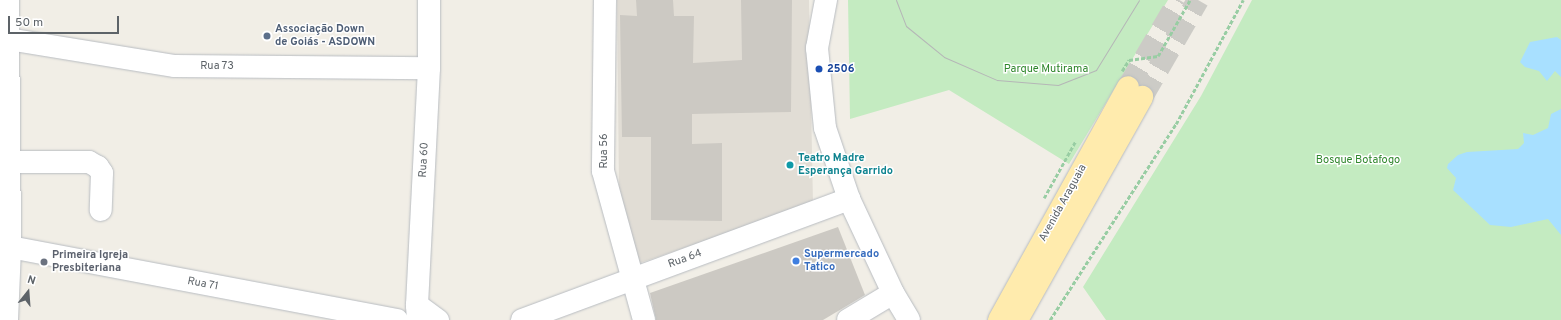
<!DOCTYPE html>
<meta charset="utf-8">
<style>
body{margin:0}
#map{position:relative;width:1561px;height:320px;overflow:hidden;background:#f1eee6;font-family:Overpass,sans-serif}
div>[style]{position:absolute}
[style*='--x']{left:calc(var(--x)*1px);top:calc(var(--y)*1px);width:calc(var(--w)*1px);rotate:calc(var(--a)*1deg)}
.education>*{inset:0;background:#e1ddd5}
.green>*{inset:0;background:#c4ebc1}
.water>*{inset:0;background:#a8e0ff}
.building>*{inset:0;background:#ccc9c3}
.major-tunnel>*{height:22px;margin-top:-11px;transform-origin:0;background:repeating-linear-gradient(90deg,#cccbc6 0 22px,transparent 0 33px)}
.path>*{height:2.5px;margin-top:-1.25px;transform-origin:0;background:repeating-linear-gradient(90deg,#98cda3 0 4px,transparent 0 6px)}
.roads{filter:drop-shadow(0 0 1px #b8bcc1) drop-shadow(0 0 1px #b8bcc1)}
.minor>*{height:22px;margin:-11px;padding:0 11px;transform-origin:11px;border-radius:11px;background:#fff}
.major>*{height:22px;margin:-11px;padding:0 11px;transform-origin:11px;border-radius:11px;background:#ffebad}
.tram>*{height:1px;margin:-0.5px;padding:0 0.5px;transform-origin:0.5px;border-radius:0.5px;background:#b5b6b7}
.dots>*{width:11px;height:11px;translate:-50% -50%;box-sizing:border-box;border:2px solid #fff;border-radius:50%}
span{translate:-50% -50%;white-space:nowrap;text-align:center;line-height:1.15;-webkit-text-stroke:3px #fff;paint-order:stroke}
.service-label{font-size:11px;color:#4e5e75;font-weight:700}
.left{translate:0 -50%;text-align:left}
.street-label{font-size:11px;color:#5d6368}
.transit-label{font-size:11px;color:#164399;font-weight:700}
.park-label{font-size:11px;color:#30872d}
.culture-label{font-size:11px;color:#0d838f;font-weight:700}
.shop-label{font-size:11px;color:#366cbe;font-weight:700}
.worship-label{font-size:11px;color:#5b616d;font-weight:700}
.north{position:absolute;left:8px;top:272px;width:40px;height:40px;-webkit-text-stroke:3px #fff;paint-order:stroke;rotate:17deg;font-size:11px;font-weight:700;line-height:16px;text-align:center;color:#5d6368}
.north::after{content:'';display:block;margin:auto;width:14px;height:18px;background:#5d6368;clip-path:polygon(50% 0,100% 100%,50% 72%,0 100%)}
.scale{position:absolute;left:8px;top:16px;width:111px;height:18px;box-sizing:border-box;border:2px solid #5d6368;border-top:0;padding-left:5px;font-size:12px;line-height:14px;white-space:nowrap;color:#5d6368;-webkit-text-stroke:3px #fff;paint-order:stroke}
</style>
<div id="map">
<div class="education">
<div style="clip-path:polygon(617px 0,809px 0,813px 204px,637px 264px,619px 191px)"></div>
</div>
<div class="green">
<div style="clip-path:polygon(848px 0,1168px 0,1069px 164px,949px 90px,850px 119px)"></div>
<div style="clip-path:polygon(1252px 0,1561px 0,1561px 320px,1106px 320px,1083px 287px,1201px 96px)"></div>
</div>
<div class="water">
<div style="clip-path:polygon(1557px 37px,1561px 40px,1561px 77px,1555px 71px,1547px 81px,1539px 71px,1525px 67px,1520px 62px,1530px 42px)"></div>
<div style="clip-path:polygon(1561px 109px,1561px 235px,1548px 219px,1511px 227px,1490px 225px,1453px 190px,1456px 178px,1447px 168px,1448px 164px,1458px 155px,1467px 152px,1518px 149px,1524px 143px,1523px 133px,1533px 135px,1548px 128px,1551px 114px)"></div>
</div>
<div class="building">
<div style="clip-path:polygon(636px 0,673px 0,674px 16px,694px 16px,693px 63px,742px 60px,741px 0,792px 0,791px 112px,692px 114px,692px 144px,722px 143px,722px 221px,651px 220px,651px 137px,622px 137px,620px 15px,637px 16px)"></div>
<div style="clip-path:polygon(838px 227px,865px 295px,823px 320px,656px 320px,650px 293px)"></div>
</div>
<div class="major-tunnel">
<div style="--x:1128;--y:87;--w:101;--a:-59.6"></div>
<div style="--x:1142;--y:97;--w:112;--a:-60"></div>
</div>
<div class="path">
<div style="--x:1122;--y:71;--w:13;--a:-58"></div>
<div style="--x:1129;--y:60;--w:29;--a:-8"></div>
<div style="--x:1158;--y:56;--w:64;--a:-60.3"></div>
<div style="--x:1044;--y:198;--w:64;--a:-61"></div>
<div style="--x:1050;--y:320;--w:233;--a:-57.3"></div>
<div style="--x:1176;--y:124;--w:141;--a:-61.6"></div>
</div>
<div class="roads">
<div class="minor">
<div style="--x:605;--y:0;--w:171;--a:90.7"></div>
<div style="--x:603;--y:171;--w:155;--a:74.6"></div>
<div style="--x:826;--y:0;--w:49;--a:100.6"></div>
<div style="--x:817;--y:48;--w:80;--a:84.3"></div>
<div style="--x:825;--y:128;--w:75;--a:71.3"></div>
<div style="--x:849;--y:199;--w:104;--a:64.9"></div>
<div style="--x:893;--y:293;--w:31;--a:59"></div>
<div style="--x:8;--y:39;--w:169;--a:9.2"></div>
<div style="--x:175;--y:66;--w:254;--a:0.5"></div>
<div style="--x:9;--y:162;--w:80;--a:0"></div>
<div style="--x:89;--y:162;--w:10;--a:29"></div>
<div style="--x:98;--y:167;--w:7;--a:56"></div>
<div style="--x:102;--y:173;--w:37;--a:92"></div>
<div style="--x:10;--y:247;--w:394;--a:10.7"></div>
<div style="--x:417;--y:305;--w:26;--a:36"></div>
<div style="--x:7;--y:320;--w:73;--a:-87.6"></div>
<div style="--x:10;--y:247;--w:247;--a:-90.5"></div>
<div style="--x:418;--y:320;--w:15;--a:-94"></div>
<div style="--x:417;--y:305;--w:237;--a:-87.1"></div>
<div style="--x:429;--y:68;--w:68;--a:-90"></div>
<div style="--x:522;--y:320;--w:349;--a:-20.3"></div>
<div style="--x:848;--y:320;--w:52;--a:-31"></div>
</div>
<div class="major">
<div style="--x:999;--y:320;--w:266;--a:-61"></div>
<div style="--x:1017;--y:320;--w:256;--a:-60.7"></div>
</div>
</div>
<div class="tram">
<div style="--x:896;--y:0;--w:28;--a:69"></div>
<div style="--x:906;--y:26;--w:49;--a:39.2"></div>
<div style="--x:944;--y:57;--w:58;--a:23.5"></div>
<div style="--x:997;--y:80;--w:61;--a:4.7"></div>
<div style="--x:1058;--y:85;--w:41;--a:-21.5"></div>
<div style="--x:1096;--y:70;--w:82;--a:-58.4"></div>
</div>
<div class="dots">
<div style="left:267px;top:36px;background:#5c6f8a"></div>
<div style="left:819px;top:69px;background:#1a4fb4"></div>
<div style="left:790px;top:165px;background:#0f9aa8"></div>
<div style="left:796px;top:261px;background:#3f7fe0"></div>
<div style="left:44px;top:262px;background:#6b7280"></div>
</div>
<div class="service-label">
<span class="left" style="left:275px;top:36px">Associação Down<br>de Goiás - ASDOWN</span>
</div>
<div class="street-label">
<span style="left:217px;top:66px">Rua 73</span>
<span style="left:604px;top:151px;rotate:-90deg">Rua 56</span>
<span style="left:424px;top:160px;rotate:-87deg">Rua 60</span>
<span style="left:1063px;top:203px;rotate:-61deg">Avenida Araguaia</span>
<span style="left:685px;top:259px;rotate:-20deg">Rua 64</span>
<span style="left:203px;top:284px;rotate:11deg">Rua 71</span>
</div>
<div class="transit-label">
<span class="left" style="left:827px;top:69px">2506</span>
</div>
<div class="park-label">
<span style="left:1046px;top:69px">Parque Mutirama</span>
<span style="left:1358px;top:160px">Bosque Botafogo</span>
</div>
<div class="culture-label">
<span class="left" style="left:798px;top:165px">Teatro Madre<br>Esperança Garrido</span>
</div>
<div class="shop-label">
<span class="left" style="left:804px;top:261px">Supermercado<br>Tatico</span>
</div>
<div class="worship-label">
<span class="left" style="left:52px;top:262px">Primeira Igreja<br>Presbiteriana</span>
</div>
<div class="north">N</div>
<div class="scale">50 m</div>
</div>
